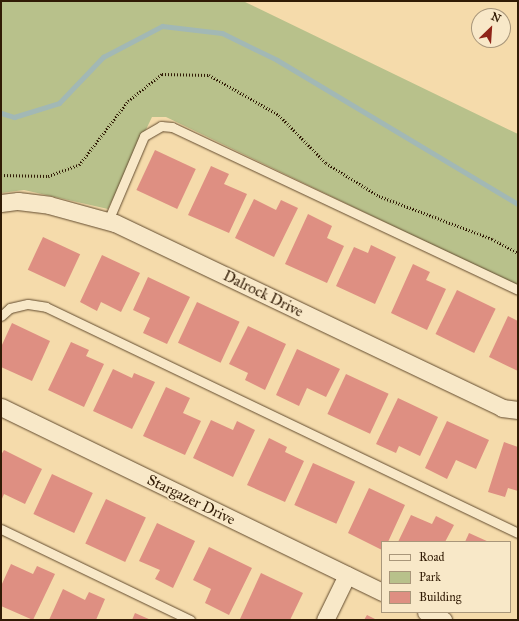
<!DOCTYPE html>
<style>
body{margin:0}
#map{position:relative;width:519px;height:621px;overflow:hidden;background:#f5dbab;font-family:"IM FELL Great Primer",serif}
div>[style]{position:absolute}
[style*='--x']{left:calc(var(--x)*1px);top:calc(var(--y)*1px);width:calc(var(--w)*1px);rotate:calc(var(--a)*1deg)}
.green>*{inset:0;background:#b8c18b}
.stream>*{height:5px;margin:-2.5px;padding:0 2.5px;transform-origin:2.5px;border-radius:2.5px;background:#a2b8b5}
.building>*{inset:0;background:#de8f82;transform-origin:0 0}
.path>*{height:2.5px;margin-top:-1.25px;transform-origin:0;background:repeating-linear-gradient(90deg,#311b05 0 1px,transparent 0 3px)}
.roads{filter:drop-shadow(0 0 1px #624b2e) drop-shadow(0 0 1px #624b2e)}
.lane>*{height:9px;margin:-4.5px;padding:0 4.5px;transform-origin:4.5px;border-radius:4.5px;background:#f8e8c8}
.street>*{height:17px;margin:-8.5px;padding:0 8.5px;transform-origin:8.5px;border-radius:8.5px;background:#f8e8c8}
span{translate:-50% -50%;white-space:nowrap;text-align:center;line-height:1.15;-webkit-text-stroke:3px #f8e8c8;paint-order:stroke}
.street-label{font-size:15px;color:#311b05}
.frame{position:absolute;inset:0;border:2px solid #311b05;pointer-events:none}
.legend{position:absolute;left:381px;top:541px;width:130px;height:72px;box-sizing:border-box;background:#f8e8c8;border:1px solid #a8967a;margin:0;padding:5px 7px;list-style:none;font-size:12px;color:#311b05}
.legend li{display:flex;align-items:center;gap:8px;height:20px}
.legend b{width:20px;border:1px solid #a8967a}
.north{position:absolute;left:471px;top:8px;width:40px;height:40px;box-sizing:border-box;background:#f8e8c8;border:1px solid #a8967a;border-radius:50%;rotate:25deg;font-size:11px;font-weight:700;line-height:16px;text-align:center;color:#311b05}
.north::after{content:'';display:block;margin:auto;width:14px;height:18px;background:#8f2418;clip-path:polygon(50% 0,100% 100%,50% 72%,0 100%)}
</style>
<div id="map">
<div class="green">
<div style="clip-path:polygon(1px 1px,243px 1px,518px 134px,518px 286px,166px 117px,152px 117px,108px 209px,24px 190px,1px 193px)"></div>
</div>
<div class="stream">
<div style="--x:1;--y:113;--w:14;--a:17"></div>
<div style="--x:14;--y:117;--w:47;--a:-17.3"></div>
<div style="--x:59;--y:103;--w:64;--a:-46.3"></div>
<div style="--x:103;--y:57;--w:67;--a:-27.7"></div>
<div style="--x:162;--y:26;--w:60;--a:6.7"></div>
<div style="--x:222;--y:33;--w:61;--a:26.1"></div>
<div style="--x:277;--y:60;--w:281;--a:30.9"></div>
</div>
<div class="building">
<div style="left:155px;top:150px;width:45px;height:44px;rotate:25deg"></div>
<div style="clip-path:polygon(211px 166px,229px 174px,224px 184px,247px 194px,229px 233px,188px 215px)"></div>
<div style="clip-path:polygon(254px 199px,276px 210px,281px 200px,298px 208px,274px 257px,235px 238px)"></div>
<div style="clip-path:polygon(308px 214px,332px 226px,327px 238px,344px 246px,327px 283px,285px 264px)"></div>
<div style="left:43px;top:237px;width:41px;height:36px;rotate:25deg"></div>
<div style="clip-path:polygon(371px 245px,396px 257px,375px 304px,336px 286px,354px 247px,368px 253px)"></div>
<div style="clip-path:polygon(102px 255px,140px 273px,121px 312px,101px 302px,97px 311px,80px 302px)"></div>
<div style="clip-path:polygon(413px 264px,430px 272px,426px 280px,446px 289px,427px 330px,391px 313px)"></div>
<div style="clip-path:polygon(148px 277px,190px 297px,167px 344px,143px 333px,150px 318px,133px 310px)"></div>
<div style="left:457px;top:290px;width:43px;height:49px;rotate:26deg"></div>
<div style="left:197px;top:302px;width:47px;height:45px;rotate:25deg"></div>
<div style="clip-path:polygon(508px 316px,518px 321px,518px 371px,489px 357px)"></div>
<div style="clip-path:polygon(12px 323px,50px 341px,32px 381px,1px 367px,1px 347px)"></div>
<div style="clip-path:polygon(248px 326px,286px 344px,265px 390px,245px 380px,248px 373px,229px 364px)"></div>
<div style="clip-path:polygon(71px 342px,89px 350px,86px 356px,104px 364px,84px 407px,48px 390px)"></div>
<div style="clip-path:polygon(297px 349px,340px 369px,326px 397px,307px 388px,299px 406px,276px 395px)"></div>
<div style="clip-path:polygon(113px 369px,132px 378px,134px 373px,155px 382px,132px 429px,93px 411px)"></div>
<div style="left:346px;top:374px;width:47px;height:44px;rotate:25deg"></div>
<div style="clip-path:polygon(166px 387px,190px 398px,183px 413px,201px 421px,185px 455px,143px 436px)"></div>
<div style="clip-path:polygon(398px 398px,438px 417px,420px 456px,399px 446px,396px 453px,376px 444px)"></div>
<div style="clip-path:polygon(211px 420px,233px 430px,237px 421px,255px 430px,233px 477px,193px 458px)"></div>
<div style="clip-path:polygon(447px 421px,489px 440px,476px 469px,456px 460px,447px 479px,425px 468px)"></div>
<div style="clip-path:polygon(269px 438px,287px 447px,285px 452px,304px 461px,285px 502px,247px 485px)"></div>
<div style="clip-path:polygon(504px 442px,518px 447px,518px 491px,508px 488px,505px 497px,488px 492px)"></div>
<div style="clip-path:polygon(4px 450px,42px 469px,25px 504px,4px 494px,1px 501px,1px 455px)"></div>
<div style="left:313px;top:463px;width:46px;height:46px;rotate:24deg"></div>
<div style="left:52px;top:474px;width:45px;height:44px;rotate:25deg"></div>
<div style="clip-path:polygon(369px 488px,405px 505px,388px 542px,382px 542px,382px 550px,348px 533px)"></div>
<div style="left:106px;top:499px;width:44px;height:49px;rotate:25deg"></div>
<div style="clip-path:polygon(411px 515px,432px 524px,436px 516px,454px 525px,445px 542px,398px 542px)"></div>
<div style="clip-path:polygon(157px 523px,195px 541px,173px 588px,155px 579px,160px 570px,139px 561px)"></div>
<div style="clip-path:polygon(469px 533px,489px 542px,465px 542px)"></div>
<div style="clip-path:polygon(209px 547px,252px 568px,229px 615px,205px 603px,211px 589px,193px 580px)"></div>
<div style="clip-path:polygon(11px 564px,33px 574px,37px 566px,55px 574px,33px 620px,1px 606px,1px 586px)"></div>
<div style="clip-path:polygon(261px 573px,303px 593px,290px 620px,240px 619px)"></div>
<div style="clip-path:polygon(63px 589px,85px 600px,89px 592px,105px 599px,96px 620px,49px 620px)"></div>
<div style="clip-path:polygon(135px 613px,151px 620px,132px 620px)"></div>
<div style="clip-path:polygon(367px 615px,377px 620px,364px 620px)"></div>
</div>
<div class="path">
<div style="--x:1;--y:175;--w:47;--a:1.2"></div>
<div style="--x:48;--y:176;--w:33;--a:-20"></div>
<div style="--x:79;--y:165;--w:81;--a:-52.6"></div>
<div style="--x:128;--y:101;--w:43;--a:-38.5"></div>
<div style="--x:162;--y:74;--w:47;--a:1.2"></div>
<div style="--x:209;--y:75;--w:81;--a:29.7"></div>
<div style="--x:279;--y:115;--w:67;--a:45.6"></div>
<div style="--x:326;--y:163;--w:62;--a:31.9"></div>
<div style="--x:379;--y:196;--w:121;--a:20.8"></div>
<div style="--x:492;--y:239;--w:30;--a:28"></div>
</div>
<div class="roads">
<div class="lane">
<div style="--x:108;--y:221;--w:92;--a:-67"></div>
<div style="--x:144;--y:136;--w:20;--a:-30"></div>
<div style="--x:161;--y:126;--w:11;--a:5"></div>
<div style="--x:172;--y:127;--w:382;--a:25.2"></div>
<div style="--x:1;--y:316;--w:12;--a:-42"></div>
<div style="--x:10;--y:308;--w:18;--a:-13"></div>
<div style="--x:28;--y:304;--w:18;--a:9"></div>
<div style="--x:46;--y:307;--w:523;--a:25.59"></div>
<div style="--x:1;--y:529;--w:210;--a:25.7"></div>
</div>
<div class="street">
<div style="--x:1;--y:203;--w:17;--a:-7"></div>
<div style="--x:18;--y:201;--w:31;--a:7"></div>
<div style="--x:49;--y:205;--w:68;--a:15.3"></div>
<div style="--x:115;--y:223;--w:429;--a:25.5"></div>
<div style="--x:502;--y:408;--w:16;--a:7"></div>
<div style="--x:1;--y:407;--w:424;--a:25.9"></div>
<div style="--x:426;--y:612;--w:19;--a:25"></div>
<div style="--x:325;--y:620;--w:50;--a:-63.9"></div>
</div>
</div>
<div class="street-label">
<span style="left:263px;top:294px;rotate:26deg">Dalrock Drive</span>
<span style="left:191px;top:500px;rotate:26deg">Stargazer Drive</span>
</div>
<div class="frame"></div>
<ul class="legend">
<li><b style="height:5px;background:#f8e8c8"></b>Road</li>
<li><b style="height:11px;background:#b8c18b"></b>Park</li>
<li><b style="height:11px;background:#de8f82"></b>Building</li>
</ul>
<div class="north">N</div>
</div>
